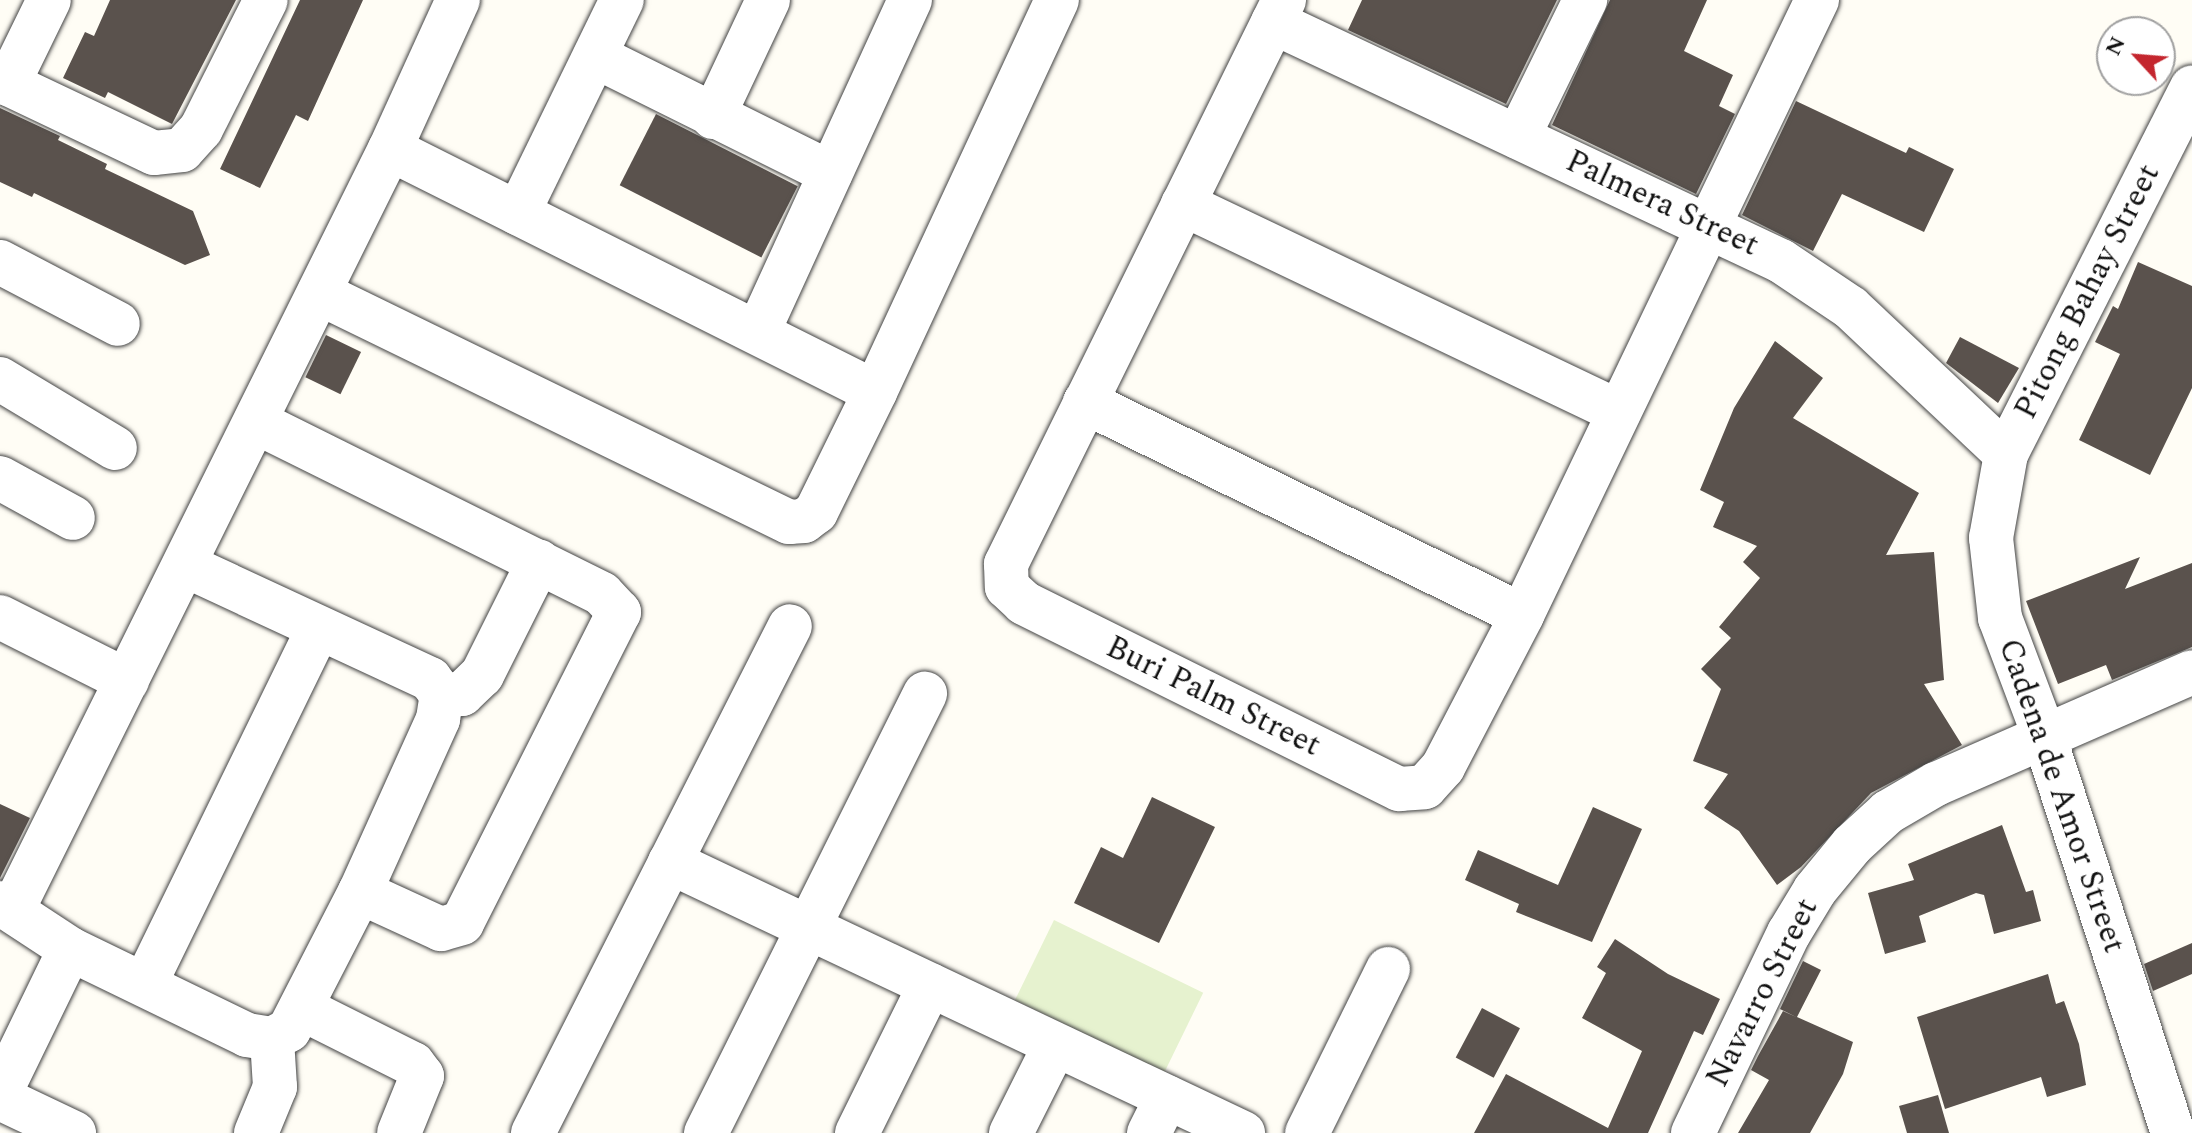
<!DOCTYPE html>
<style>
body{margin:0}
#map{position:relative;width:2192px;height:1133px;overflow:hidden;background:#fffdf5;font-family:Spectral,serif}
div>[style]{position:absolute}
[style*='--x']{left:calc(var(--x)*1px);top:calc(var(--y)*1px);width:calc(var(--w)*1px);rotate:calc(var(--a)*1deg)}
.pitch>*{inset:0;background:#e6f2cf;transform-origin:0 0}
.building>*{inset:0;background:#5a524d;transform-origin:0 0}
.roads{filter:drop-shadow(0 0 2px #444) drop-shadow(0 0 2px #444)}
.minor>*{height:44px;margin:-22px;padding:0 22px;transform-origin:22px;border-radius:22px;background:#fff}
span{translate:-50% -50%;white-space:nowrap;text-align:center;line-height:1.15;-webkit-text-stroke:8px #fff;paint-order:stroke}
.street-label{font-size:32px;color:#111}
.north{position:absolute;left:2096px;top:16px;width:80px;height:80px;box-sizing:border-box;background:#fff;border:2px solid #a0a0a0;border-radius:50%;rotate:296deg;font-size:22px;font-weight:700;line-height:32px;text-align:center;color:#111}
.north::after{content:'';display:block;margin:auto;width:28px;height:36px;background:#c4262e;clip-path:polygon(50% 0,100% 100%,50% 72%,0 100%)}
</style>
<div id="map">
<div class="pitch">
<div style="left:1054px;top:920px;width:166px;height:89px;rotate:26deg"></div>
</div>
<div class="building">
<div style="clip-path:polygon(110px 0,236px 0,172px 124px,108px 92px,105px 98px,63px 78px,85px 32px,94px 36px)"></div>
<div style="clip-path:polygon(300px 0,363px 0,308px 121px,296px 115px,260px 188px,220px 169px)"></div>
<div style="clip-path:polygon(1362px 0,1557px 0,1506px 104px,1348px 30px)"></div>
<div style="clip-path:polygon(1610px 0,1707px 0,1684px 51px,1733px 75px,1719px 106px,1735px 114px,1696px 194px,1552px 125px)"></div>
<div style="clip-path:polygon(1796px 101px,1906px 153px,1909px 147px,1954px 169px,1924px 232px,1842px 194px,1813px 251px,1742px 215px)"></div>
<div style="clip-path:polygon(0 108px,60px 136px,58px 140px,107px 164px,105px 169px,193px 211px,210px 255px,185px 265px,34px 193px,32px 197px,0 182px)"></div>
<div style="left:656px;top:114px;width:159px;height:80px;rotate:27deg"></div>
<div style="clip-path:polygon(2138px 262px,2192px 286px,2192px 388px,2150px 475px,2079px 440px,2120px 354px,2095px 342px,2113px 306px,2118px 309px)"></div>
<div style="left:326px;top:335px;width:39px;height:47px;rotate:26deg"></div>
<div style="clip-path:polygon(1960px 337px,2019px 368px,1998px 403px,1946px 363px)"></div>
<div style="clip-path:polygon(1775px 341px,1823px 378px,1793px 418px,1919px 493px,1886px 555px,1934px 552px,1944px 680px,1924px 684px,1962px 745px,1871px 793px,1801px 867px,1777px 885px,1739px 831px,1704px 808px,1728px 774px,1693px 761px,1721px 689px,1701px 669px,1731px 638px,1719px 627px,1760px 578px,1743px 562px,1757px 546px,1713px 527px,1724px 502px,1700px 490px,1734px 408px)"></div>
<div style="clip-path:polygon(2140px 557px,2125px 589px,2192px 563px,2192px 647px,2112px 680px,2106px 665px,2058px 684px,2026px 601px)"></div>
<div style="clip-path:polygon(1152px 797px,1215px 827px,1159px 943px,1074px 903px,1101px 847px,1123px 858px)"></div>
<div style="clip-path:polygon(0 804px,30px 818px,0 878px)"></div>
<div style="clip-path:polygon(1593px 807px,1642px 829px,1592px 942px,1516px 912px,1519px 904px,1465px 880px,1478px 850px,1558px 885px)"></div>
<div style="clip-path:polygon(2002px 825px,2026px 892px,2033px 890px,2041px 921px,1994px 934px,1984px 895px,1976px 893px,1919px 916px,1926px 942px,1885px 954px,1868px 893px,1914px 880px,1908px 864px)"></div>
<div style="clip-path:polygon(1615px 939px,1668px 974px,1720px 999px,1703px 1035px,1694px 1031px,1648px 1133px,1474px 1133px,1506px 1074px,1608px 1128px,1642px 1051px,1582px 1018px,1606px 973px,1597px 967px)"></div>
<div style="clip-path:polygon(2192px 943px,2192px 974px,2153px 991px,2144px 964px)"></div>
<div style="clip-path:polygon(1803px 961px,1821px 970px,1797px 1017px,1853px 1042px,1843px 1074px,1810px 1133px,1738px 1133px,1769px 1080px,1751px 1070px,1758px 1056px,1783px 1011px,1796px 1017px,1780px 1009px)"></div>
<div style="clip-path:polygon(2048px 974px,2056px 1004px,2064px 1001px,2079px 1044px,2086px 1085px,2047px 1097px,2041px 1077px,1945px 1109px,1917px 1017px)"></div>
<div style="left:1482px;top:1008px;width:43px;height:56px;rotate:28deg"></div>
<div style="clip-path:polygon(1938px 1095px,1949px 1133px,1907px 1133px,1899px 1106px)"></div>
</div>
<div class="roads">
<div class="minor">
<div style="--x:1284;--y:0;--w:629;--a:116.24"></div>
<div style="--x:1006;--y:564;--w:23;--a:88"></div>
<div style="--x:1007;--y:587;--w:23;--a:43"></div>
<div style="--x:1024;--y:603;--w:419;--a:26.4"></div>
<div style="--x:1399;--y:789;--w:26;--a:-4"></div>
<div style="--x:1425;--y:787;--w:27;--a:-48"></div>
<div style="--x:1443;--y:767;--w:171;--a:-62.5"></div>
<div style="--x:1522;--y:615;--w:682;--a:-64.37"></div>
<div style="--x:1273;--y:22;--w:561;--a:25.2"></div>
<div style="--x:1781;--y:261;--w:84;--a:33.9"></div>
<div style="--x:1851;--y:308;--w:213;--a:43.3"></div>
<div style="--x:595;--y:56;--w:263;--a:26.4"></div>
<div style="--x:0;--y:80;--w:170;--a:25.4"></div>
<div style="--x:154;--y:153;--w:28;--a:-6"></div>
<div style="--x:182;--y:150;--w:28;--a:-48"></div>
<div style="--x:201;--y:129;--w:144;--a:-63.3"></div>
<div style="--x:8;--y:84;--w:93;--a:-64"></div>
<div style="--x:713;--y:117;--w:129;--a:-64.8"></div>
<div style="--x:1518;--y:137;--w:153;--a:-63.9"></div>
<div style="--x:390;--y:149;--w:542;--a:26.61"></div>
<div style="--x:1183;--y:204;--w:483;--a:25.5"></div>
<div style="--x:518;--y:213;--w:237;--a:-64"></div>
<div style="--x:0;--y:262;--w:133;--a:27.7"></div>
<div style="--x:319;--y:293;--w:523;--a:25.98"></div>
<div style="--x:789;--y:522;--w:15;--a:-4"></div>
<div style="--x:804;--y:521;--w:15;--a:-37"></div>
<div style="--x:816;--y:512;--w:134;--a:-63.8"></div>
<div style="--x:875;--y:392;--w:432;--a:-65.1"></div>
<div style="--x:758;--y:332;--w:365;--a:-65.4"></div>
<div style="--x:0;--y:379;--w:134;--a:31"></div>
<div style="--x:1085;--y:402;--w:486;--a:26"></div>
<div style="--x:256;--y:422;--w:386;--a:26.4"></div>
<div style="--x:602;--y:594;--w:25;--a:47"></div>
<div style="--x:619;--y:612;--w:348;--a:116.8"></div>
<div style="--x:462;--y:923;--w:22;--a:164"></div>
<div style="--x:441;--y:929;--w:89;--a:-155.4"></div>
<div style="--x:0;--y:478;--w:83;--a:28.7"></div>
<div style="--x:0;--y:617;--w:142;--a:26.7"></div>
<div style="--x:442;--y:695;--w:20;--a:-3"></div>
<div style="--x:462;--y:694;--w:28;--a:-44"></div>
<div style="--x:482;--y:675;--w:127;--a:-63.4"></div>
<div style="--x:670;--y:862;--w:634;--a:25.31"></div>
<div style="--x:0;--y:903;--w:84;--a:33.3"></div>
<div style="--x:70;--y:949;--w:197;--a:25.9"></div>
<div style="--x:247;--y:1035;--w:25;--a:9"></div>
<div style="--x:272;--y:1039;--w:19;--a:-28"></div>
<div style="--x:289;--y:1030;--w:155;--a:-62.8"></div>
<div style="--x:360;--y:892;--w:190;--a:-65.7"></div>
<div style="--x:438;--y:719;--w:24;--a:-81"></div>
<div style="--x:442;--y:695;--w:20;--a:-127"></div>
<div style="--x:430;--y:679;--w:271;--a:-155.1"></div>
<div style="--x:13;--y:909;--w:848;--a:-63.62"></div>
<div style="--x:390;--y:149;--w:164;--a:-65.5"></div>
<div style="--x:145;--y:984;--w:395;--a:-64"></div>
<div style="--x:301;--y:1008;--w:125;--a:26.6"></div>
<div style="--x:413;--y:1064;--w:15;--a:53"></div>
<div style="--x:422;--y:1076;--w:61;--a:112"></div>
<div style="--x:0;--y:1093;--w:160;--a:-64.1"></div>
<div style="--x:0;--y:1098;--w:82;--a:25.3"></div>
<div style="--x:256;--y:1133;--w:50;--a:-67.6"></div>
<div style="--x:275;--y:1087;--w:48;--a:-93.6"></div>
<div style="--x:533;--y:1133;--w:568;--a:-63.12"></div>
<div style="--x:706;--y:1133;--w:491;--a:-63.5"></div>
<div style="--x:857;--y:1133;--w:165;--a:-63.7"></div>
<div style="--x:1011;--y:1133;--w:98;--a:-63.4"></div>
<div style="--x:1149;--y:1133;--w:40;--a:-63.4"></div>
<div style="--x:1307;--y:1133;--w:183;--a:-63.7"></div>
<div style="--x:1693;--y:1133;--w:222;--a:-64.4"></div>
<div style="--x:1789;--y:933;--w:50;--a:-58.8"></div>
<div style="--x:1815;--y:890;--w:58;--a:-50.6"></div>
<div style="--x:1852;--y:845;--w:49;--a:-42.5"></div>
<div style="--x:1888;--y:812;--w:56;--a:-30.3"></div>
<div style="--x:1936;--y:784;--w:279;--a:-23.6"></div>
<div style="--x:2173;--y:1133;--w:418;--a:-108"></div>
<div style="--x:2044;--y:735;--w:125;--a:-110.6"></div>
<div style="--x:2000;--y:618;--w:81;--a:-96.4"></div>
<div style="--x:1991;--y:538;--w:85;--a:-79.9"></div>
<div style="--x:2006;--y:454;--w:411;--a:-63.1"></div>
</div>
</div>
<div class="street-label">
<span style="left:1662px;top:204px;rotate:25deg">Palmera Street</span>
<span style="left:2088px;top:292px;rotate:-63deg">Pitong Bahay Street</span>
<span style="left:1213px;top:697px;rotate:26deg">Buri Palm Street</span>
<span style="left:2061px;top:796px;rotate:71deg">Cadena de Amor Street</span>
<span style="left:1763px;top:993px;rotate:-63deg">Navarro Street</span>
</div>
<div class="north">N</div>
</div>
